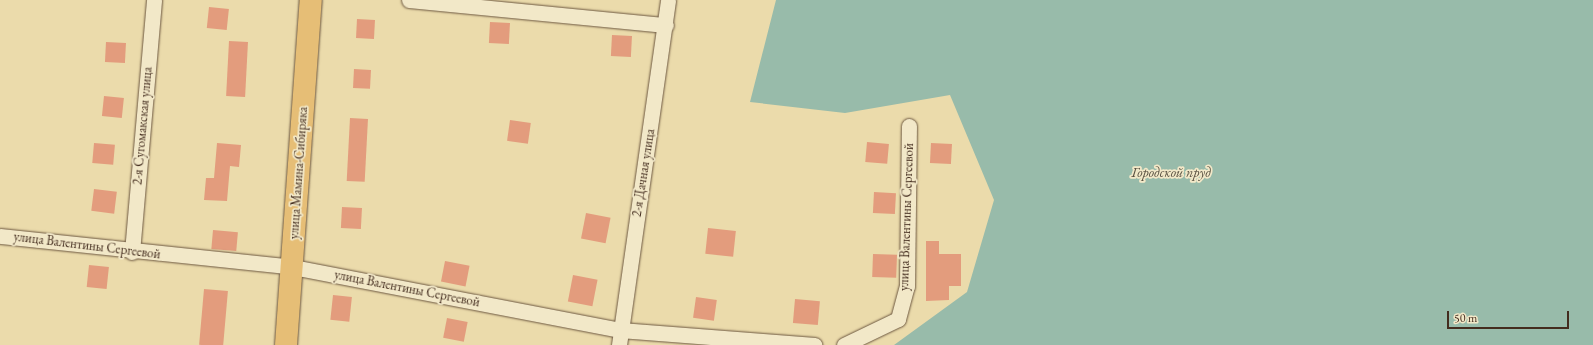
<!DOCTYPE html>
<meta charset="utf-8">
<style>
body{margin:0}
#map{position:relative;width:1593px;height:345px;overflow:hidden;background:#ebdbab;font-family:"EB Garamond",serif}
div>[style]{position:absolute}
[style*='--x']{left:calc(var(--x)*1px);top:calc(var(--y)*1px);width:calc(var(--w)*1px);rotate:calc(var(--a)*1deg)}
.water>*{inset:0;background:#98bbaa}
.building>*{inset:0;background:#e39c7d;transform-origin:0 0}
.roads{filter:drop-shadow(0 0 1px #6d5841) drop-shadow(0 0 1px #6d5841)}
.minor>*{height:15px;margin:-7.5px;padding:0 7.5px;transform-origin:7.5px;border-radius:7.5px;background:#f2e8c8}
.primary>*{height:22px;margin:-11px;padding:0 11px;transform-origin:11px;border-radius:11px;background:#e6be76}
span{translate:-50% -50%;white-space:nowrap;text-align:center;line-height:1.15;-webkit-text-stroke:3.5px #f2e8c8;paint-order:stroke}
.street-label{font-size:13px;color:#432c1e}
.water-label{font-size:14px;color:#585041;font-style:italic}
.scale{position:absolute;left:1447px;top:311px;width:122px;height:18px;box-sizing:border-box;border:2px solid #432c1e;border-top:0;padding-left:5px;font-size:12px;line-height:14px;white-space:nowrap;color:#432c1e;-webkit-text-stroke:3px #f2e8c8;paint-order:stroke}
</style>
<div id="map">
<div class="water">
<div style="clip-path:polygon(776px 0,1593px 0,1593px 345px,894px 345px,967px 292px,994px 200px,950px 95px,845px 113px,750px 102px)"></div>
</div>
<div class="building">
<div style="left:209px;top:7px;width:20px;height:21px;rotate:6deg"></div>
<div style="left:357px;top:19px;width:18px;height:19px;rotate:3deg"></div>
<div style="left:490px;top:22px;width:20px;height:21px;rotate:3deg"></div>
<div style="left:612px;top:35px;width:20px;height:21px;rotate:3deg"></div>
<div style="left:229px;top:41px;width:19px;height:55px;rotate:3deg"></div>
<div style="left:106px;top:42px;width:20px;height:20px;rotate:3deg"></div>
<div style="left:354px;top:69px;width:17px;height:19px;rotate:3deg"></div>
<div style="left:104px;top:96px;width:20px;height:20px;rotate:6deg"></div>
<div style="left:350px;top:118px;width:18px;height:63px;rotate:3deg"></div>
<div style="left:510px;top:120px;width:21px;height:21px;rotate:8deg"></div>
<div style="left:867px;top:142px;width:22px;height:20px;rotate:5deg"></div>
<div style="left:94px;top:143px;width:21px;height:20px;rotate:5deg"></div>
<div style="clip-path:polygon(217px 143px,241px 145px,239px 167px,230px 166px,227px 201px,204px 200px,206px 178px,214px 178px)"></div>
<div style="left:931px;top:143px;width:21px;height:20px;rotate:3deg"></div>
<div style="left:94px;top:189px;width:23px;height:22px;rotate:7deg"></div>
<div style="left:874px;top:192px;width:22px;height:21px;rotate:3deg"></div>
<div style="left:342px;top:207px;width:20px;height:21px;rotate:3deg"></div>
<div style="left:586px;top:213px;width:25px;height:26px;rotate:11deg"></div>
<div style="left:708px;top:228px;width:28px;height:26px;rotate:6deg"></div>
<div style="left:213px;top:230px;width:25px;height:19px;rotate:5deg"></div>
<div style="clip-path:polygon(926px 241px,939px 241px,939px 254px,961px 254px,961px 286px,949px 286px,949px 300px,926px 301px)"></div>
<div style="left:873px;top:254px;width:24px;height:23px;rotate:2deg"></div>
<div style="left:445px;top:261px;width:25px;height:21px;rotate:11deg"></div>
<div style="left:89px;top:265px;width:20px;height:22px;rotate:6deg"></div>
<div style="left:573px;top:275px;width:25px;height:27px;rotate:11deg"></div>
<div style="left:204px;top:289px;width:24px;height:56px;rotate:5deg"></div>
<div style="left:333px;top:295px;width:19px;height:25px;rotate:6deg"></div>
<div style="left:696px;top:297px;width:21px;height:21px;rotate:8deg"></div>
<div style="left:795px;top:299px;width:25px;height:24px;rotate:5deg"></div>
<div style="left:447px;top:318px;width:21px;height:20px;rotate:11deg"></div>
</div>
<div class="roads">
<div class="minor">
<div style="--x:409;--y:0;--w:258;--a:5.6"></div>
<div style="--x:0;--y:236;--w:295;--a:6"></div>
<div style="--x:293;--y:267;--w:333;--a:10.9"></div>
<div style="--x:620;--y:330;--w:195;--a:4.4"></div>
<div style="--x:132;--y:252;--w:253;--a:-85"></div>
<div style="--x:619;--y:345;--w:348;--a:-81.9"></div>
<div style="--x:844;--y:345;--w:60;--a:-25.7"></div>
<div style="--x:898;--y:319;--w:34;--a:-75"></div>
<div style="--x:907;--y:286;--w:160;--a:-89.3"></div>
</div>
<div class="primary">
<div style="--x:286;--y:345;--w:346;--a:-85.9"></div>
</div>
</div>
<div class="street-label">
<span style="left:143px;top:126px;rotate:-85deg">2-я Сугомакская улица</span>
<span style="left:299px;top:173px;rotate:-86deg">улица Мамина-Сибиряка</span>
<span style="left:644px;top:173px;rotate:-81deg">2-я Дачная улица</span>
<span style="left:907px;top:217px;rotate:-88deg">улица Валентины Сергеевой</span>
<span style="left:87px;top:246px;rotate:7deg">улица Валентины Сергеевой</span>
<span style="left:407px;top:289px;rotate:11deg">улица Валентины Сергеевой</span>
</div>
<div class="water-label">
<span style="left:1171px;top:172px">Городской пруд</span>
</div>
<div class="scale">50 m</div>
</div>
